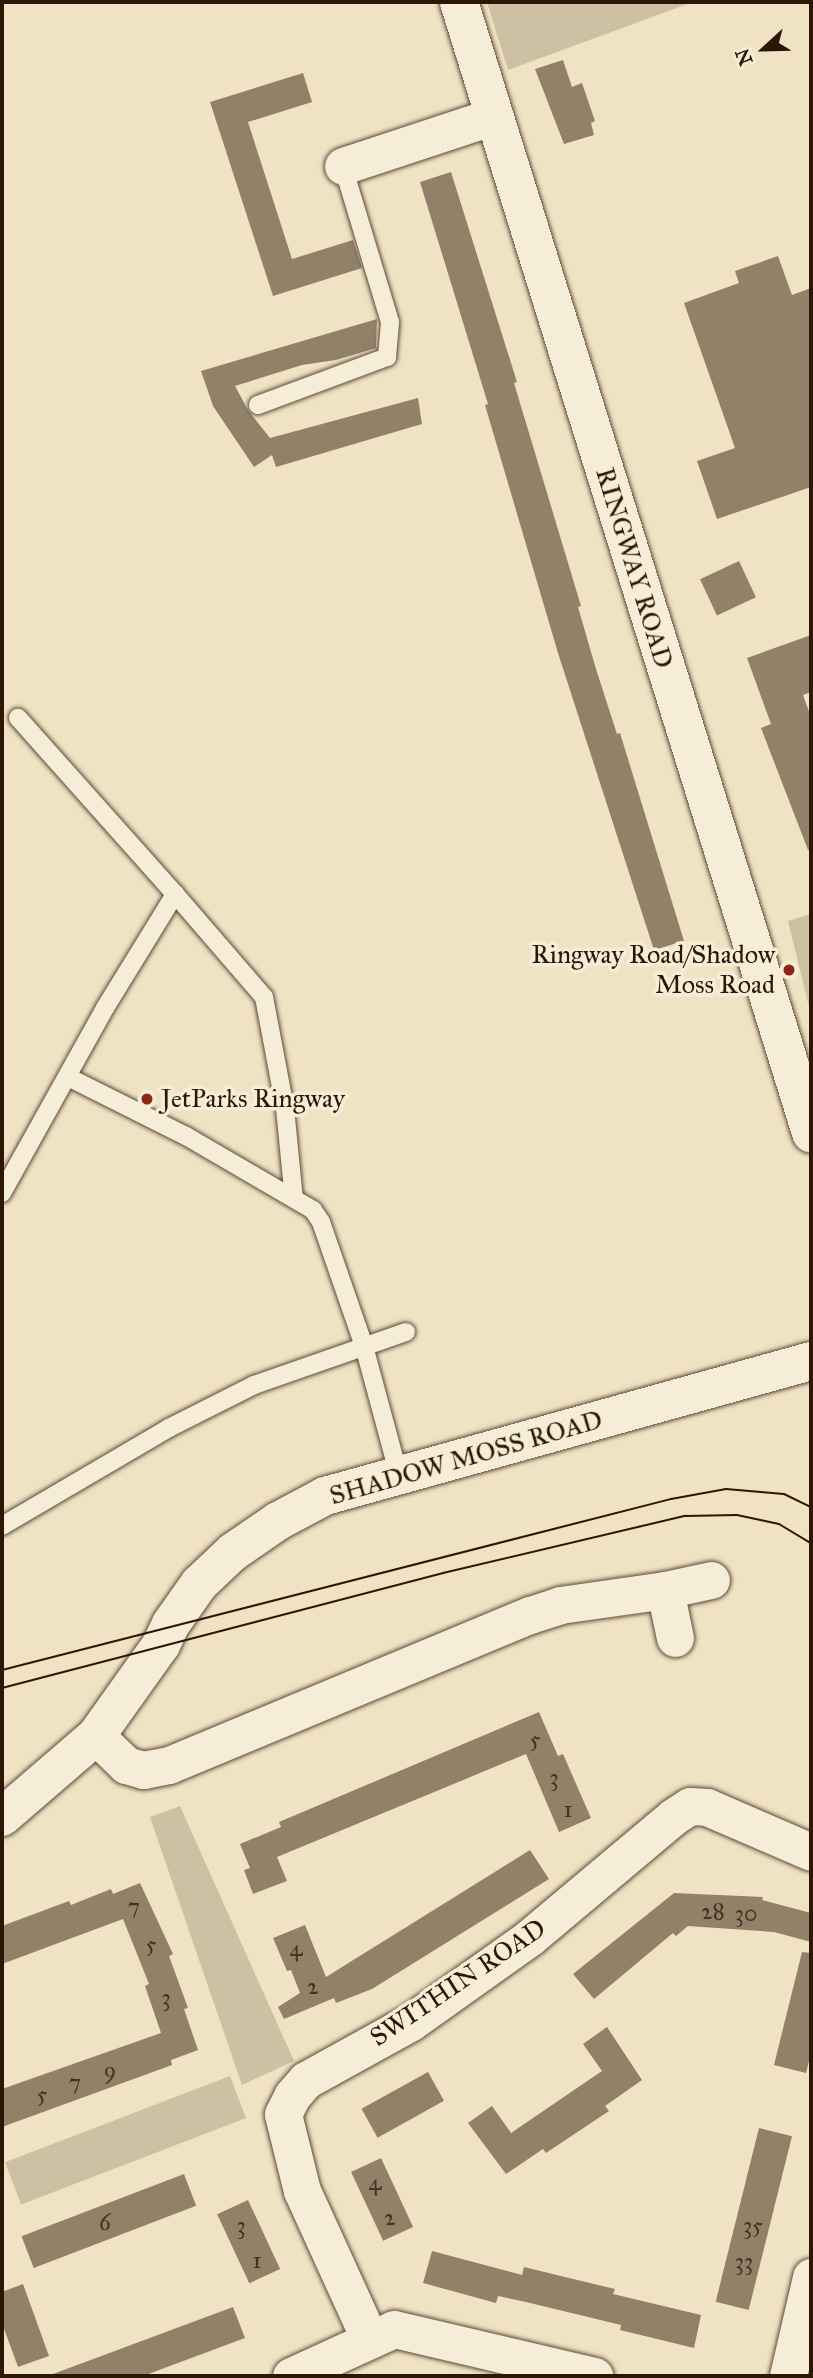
<!DOCTYPE html>
<style>
body{margin:0}
#map{position:relative;width:813px;height:2378px;overflow:hidden;background:#efe3c3;font-family:"IM FELL Great Primer",serif}
div>[style]{position:absolute}
[style*='--x']{left:calc(var(--x)*1px);top:calc(var(--y)*1px);width:calc(var(--w)*1px);rotate:calc(var(--a)*1deg)}
.green>*{inset:0;background:#cec0a3;transform-origin:0 0}
.building>*{inset:0;background:#928169;transform-origin:0 0}
.roads{filter:drop-shadow(0 0 2px #5e4936) drop-shadow(0 0 2px #5e4936)}
.lane>*{height:18px;margin:-9px;padding:0 9px;transform-origin:9px;border-radius:9px;background:#f5edd8}
.street>*{height:37px;margin:-18.5px;padding:0 18.5px;transform-origin:18.5px;border-radius:18.5px;background:#f5edd8}
.secondary>*{height:38px;margin:-19px;padding:0 19px;transform-origin:19px;border-radius:19px;background:#f5edd8}
.tram>*{height:2px;margin:-1px;padding:0 1px;transform-origin:1px;border-radius:1px;background:#2e1607}
.dots>*{width:19px;height:19px;translate:-50% -50%;box-sizing:border-box;border:4px solid #f5edd8;border-radius:50%}
span{translate:-50% -50%;white-space:nowrap;text-align:center;line-height:1.15;-webkit-text-stroke:7px #f5edd8;paint-order:stroke}
.number-label{font-size:23px;color:#473120}
.number-label span{-webkit-text-stroke-width:0}
.street-label{font-size:26px;color:#2e1607}
.poi-label{font-size:26px;color:#2e1607}
.right{translate:-100% -50%;text-align:right}
.left{translate:0 -50%;text-align:left}
.frame{position:absolute;inset:0;border:4px solid #2e1607;pointer-events:none}
.north{position:absolute;left:729px;top:14px;width:70px;height:70px;-webkit-text-stroke:5px #f5edd8;paint-order:stroke;rotate:248deg;font-size:19px;font-weight:700;line-height:28px;text-align:center;color:#2e1607}
.north::after{content:'';display:block;margin:auto;width:24px;height:32px;background:#2e1607;clip-path:polygon(50% 0,100% 100%,50% 72%,0 100%)}
</style>
<div id="map">
<div class="green">
<div style="clip-path:polygon(487px 2px,693px 2px,508px 70px)"></div>
<div style="clip-path:polygon(811px 914px,811px 1015px,788px 921px)"></div>
<div style="clip-path:polygon(180px 1806px,294px 2061px,242px 2085px,150px 1817px)"></div>
<div style="left:230px;top:2076px;width:45px;height:241px;rotate:69deg"></div>
</div>
<div class="building">
<div style="clip-path:polygon(563px 60px,572px 87px,582px 83px,595px 121px,591px 123px,594px 135px,564px 144px,535px 69px)"></div>
<div style="clip-path:polygon(303px 73px,312px 102px,248px 122px,292px 259px,353px 240px,362px 268px,273px 296px,210px 102px)"></div>
<div style="clip-path:polygon(451px 172px,517px 382px,514px 383px,581px 606px,578px 607px,596px 669px,617px 734px,620px 733px,684px 941px,654px 950px,558px 653px,485px 405px,488px 404px,420px 182px)"></div>
<div style="clip-path:polygon(778px 256px,792px 295px,811px 288px,811px 487px,717px 519px,697px 461px,735px 448px,684px 303px,739px 283px,735px 271px)"></div>
<div style="clip-path:polygon(377px 319px,376px 348px,336px 360px,302px 365px,235px 386px,248px 410px,270px 438px,418px 398px,422px 424px,276px 467px,272px 455px,254px 467px,213px 406px,201px 371px)"></div>
<div style="left:739px;top:561px;width:40px;height:43px;rotate:65deg"></div>
<div style="clip-path:polygon(811px 635px,811px 692px,803px 695px,811px 717px,811px 849px,808px 850px,761px 728px,771px 724px,747px 658px)"></div>
<div style="clip-path:polygon(539px 1712px,558px 1756px,563px 1754px,591px 1818px,559px 1832px,526px 1754px,277px 1857px,287px 1881px,253px 1894px,244px 1870px,250px 1868px,240px 1844px,281px 1827px,279px 1822px)"></div>
<div style="clip-path:polygon(530px 1850px,549px 1879px,372px 1989px,336px 2003px,334px 1998px,284px 2019px,278px 2007px,300px 1993px,291px 1970px,287px 1971px,273px 1938px,305px 1925px,326px 1977px)"></div>
<div style="clip-path:polygon(140px 1883px,173px 1954px,169px 1956px,188px 2008px,184px 2009px,198px 2050px,171px 2060px,172px 2065px,2px 2127px,2px 2089px,161px 2033px,145px 1986px,149px 1984px,123px 1919px,2px 1964px,2px 1926px,69px 1901px,71px 1905px,111px 1889px,113px 1894px)"></div>
<div style="clip-path:polygon(674px 1893px,763px 1897px,762px 1900px,811px 1913px,811px 1942px,774px 1932px,688px 1926px,676px 1936px,673px 1933px,594px 1999px,573px 1974px)"></div>
<div style="clip-path:polygon(802px 1952px,811px 1953px,811px 2053px,806px 2073px,774px 2065px)"></div>
<div style="clip-path:polygon(607px 2027px,642px 2080px,605px 2106px,609px 2111px,546px 2153px,543px 2149px,506px 2174px,468px 2123px,492px 2106px,511px 2133px,602px 2071px,583px 2044px)"></div>
<div style="left:428px;top:2072px;width:33px;height:76px;rotate:61deg"></div>
<div style="left:759px;top:2128px;width:34px;height:179px;rotate:14deg"></div>
<div style="left:381px;top:2158px;width:76px;height:33px;rotate:65deg"></div>
<div style="left:184px;top:2174px;width:34px;height:174px;rotate:69deg"></div>
<div style="left:248px;top:2200px;width:76px;height:34px;rotate:65deg"></div>
<div style="clip-path:polygon(432px 2251px,522px 2275px,524px 2267px,569px 2278px,615px 2289px,613px 2294px,701px 2315px,694px 2348px,620px 2330px,621px 2325px,526px 2302px,498px 2296px,496px 2303px,423px 2283px)"></div>
<div style="clip-path:polygon(23px 2284px,49px 2356px,18px 2367px,2px 2323px,2px 2292px)"></div>
<div style="clip-path:polygon(233px 2307px,245px 2338px,143px 2376px,54px 2376px,53px 2374px)"></div>
</div>
<div class="roads">
<div class="lane">
<div style="--x:258;--y:405;--w:138;--a:-20.4"></div>
<div style="--x:387;--y:357;--w:35;--a:-85"></div>
<div style="--x:390;--y:322;--w:163;--a:-106.8"></div>
<div style="--x:175;--y:894;--w:136;--a:49.2"></div>
<div style="--x:264;--y:997;--w:113;--a:79.3"></div>
<div style="--x:285;--y:1108;--w:91;--a:84.4"></div>
<div style="--x:68;--y:1077;--w:132;--a:26.6"></div>
<div style="--x:186;--y:1136;--w:147;--a:30.2"></div>
<div style="--x:313;--y:1210;--w:14;--a:56"></div>
<div style="--x:321;--y:1222;--w:131;--a:70.9"></div>
<div style="--x:364;--y:1346;--w:135;--a:74.9"></div>
<div style="--x:2;--y:1193;--w:212;--a:-60.9"></div>
<div style="--x:105;--y:1008;--w:134;--a:-58.4"></div>
<div style="--x:175;--y:894;--w:236;--a:-131.7"></div>
<div style="--x:2;--y:1526;--w:194;--a:-30.4"></div>
<div style="--x:169;--y:1428;--w:95;--a:-26.8"></div>
<div style="--x:254;--y:1385;--w:161;--a:-19.2"></div>
</div>
<div class="street">
<div style="--x:343;--y:166;--w:159;--a:-18.3"></div>
<div style="--x:665;--y:1590;--w:49;--a:78.2"></div>
<div style="--x:96;--y:1736;--w:42;--a:44"></div>
<div style="--x:126;--y:1765;--w:18;--a:16"></div>
<div style="--x:143;--y:1770;--w:26;--a:-11"></div>
<div style="--x:169;--y:1765;--w:391;--a:-22.6"></div>
<div style="--x:530;--y:1615;--w:32;--a:-18"></div>
<div style="--x:560;--y:1605;--w:106;--a:-8.1"></div>
<div style="--x:665;--y:1590;--w:47;--a:-12.3"></div>
<div style="--x:370;--y:2340;--w:164;--a:-114.5"></div>
<div style="--x:302;--y:2191;--w:79;--a:-103.9"></div>
<div style="--x:283;--y:2114;--w:20;--a:-63"></div>
<div style="--x:292;--y:2096;--w:21;--a:-49"></div>
<div style="--x:306;--y:2080;--w:120;--a:-28.9"></div>
<div style="--x:411;--y:2022;--w:145;--a:-35.4"></div>
<div style="--x:529;--y:1938;--w:188;--a:-40"></div>
<div style="--x:673;--y:1817;--w:20;--a:-33"></div>
<div style="--x:690;--y:1806;--w:17;--a:3"></div>
<div style="--x:707;--y:1807;--w:113;--a:23.4"></div>
<div style="--x:291;--y:2376;--w:113;--a:-24.5"></div>
<div style="--x:394;--y:2329;--w:206;--a:13.2"></div>
<div style="--x:788;--y:2376;--w:102;--a:-76.9"></div>
</div>
<div class="secondary">
<div style="--x:459;--y:2;--w:1185;--a:72.71"></div>
<div style="--x:2;--y:1817;--w:124;--a:-40.8"></div>
<div style="--x:96;--y:1736;--w:112;--a:-54.5"></div>
<div style="--x:161;--y:1645;--w:23;--a:-65"></div>
<div style="--x:171;--y:1624;--w:49;--a:-55"></div>
<div style="--x:199;--y:1584;--w:47;--a:-43.3"></div>
<div style="--x:233;--y:1552;--w:55;--a:-34.6"></div>
<div style="--x:278;--y:1521;--w:53;--a:-28"></div>
<div style="--x:325;--y:1496;--w:504;--a:-15.52"></div>
</div>
</div>
<div class="tram">
<div style="--x:2;--y:1670;--w:691;--a:-14.34"></div>
<div style="--x:671;--y:1499;--w:56;--a:-10.3"></div>
<div style="--x:726;--y:1489;--w:58;--a:4.9"></div>
<div style="--x:784;--y:1494;--w:30;--a:26"></div>
<div style="--x:2;--y:1688;--w:456;--a:-14.6"></div>
<div style="--x:443;--y:1573;--w:249;--a:-13.3"></div>
<div style="--x:685;--y:1516;--w:52;--a:-1.1"></div>
<div style="--x:737;--y:1515;--w:43;--a:12.1"></div>
<div style="--x:779;--y:1524;--w:37;--a:31"></div>
</div>
<div class="dots">
<div style="left:789px;top:970px;background:#8f2418"></div>
<div style="left:147px;top:1099px;background:#8f2418"></div>
</div>
<div class="number-label">
<span style="left:535px;top:1739px">5</span>
<span style="left:554px;top:1777px">3</span>
<span style="left:568px;top:1809px">1</span>
<span style="left:134px;top:1906px">7</span>
<span style="left:713px;top:1911px">28</span>
<span style="left:746px;top:1913px">30</span>
<span style="left:151px;top:1944px">5</span>
<span style="left:296px;top:1948px">4</span>
<span style="left:313px;top:1986px">2</span>
<span style="left:166px;top:1997px">3</span>
<span style="left:110px;top:2070px">9</span>
<span style="left:75px;top:2082px">7</span>
<span style="left:42px;top:2094px">5</span>
<span style="left:375px;top:2182px">4</span>
<span style="left:390px;top:2217px">2</span>
<span style="left:105px;top:2222px">6</span>
<span style="left:241px;top:2225px">3</span>
<span style="left:753px;top:2225px">35</span>
<span style="left:257px;top:2260px">1</span>
<span style="left:744px;top:2261px">33</span>
</div>
<div class="street-label">
<span style="left:634px;top:568px;rotate:73deg">RINGWAY ROAD</span>
<span style="left:466px;top:1458px;rotate:-16deg">SHADOW MOSS ROAD</span>
<span style="left:458px;top:1983px;rotate:-34deg">SWITHIN ROAD</span>
</div>
<div class="poi-label">
<span class="right" style="left:775px;top:970px">Ringway Road/Shadow<br>Moss Road</span>
<span class="left" style="left:161px;top:1099px">JetParks Ringway</span>
</div>
<div class="frame"></div>
<div class="north">N</div>
</div>
